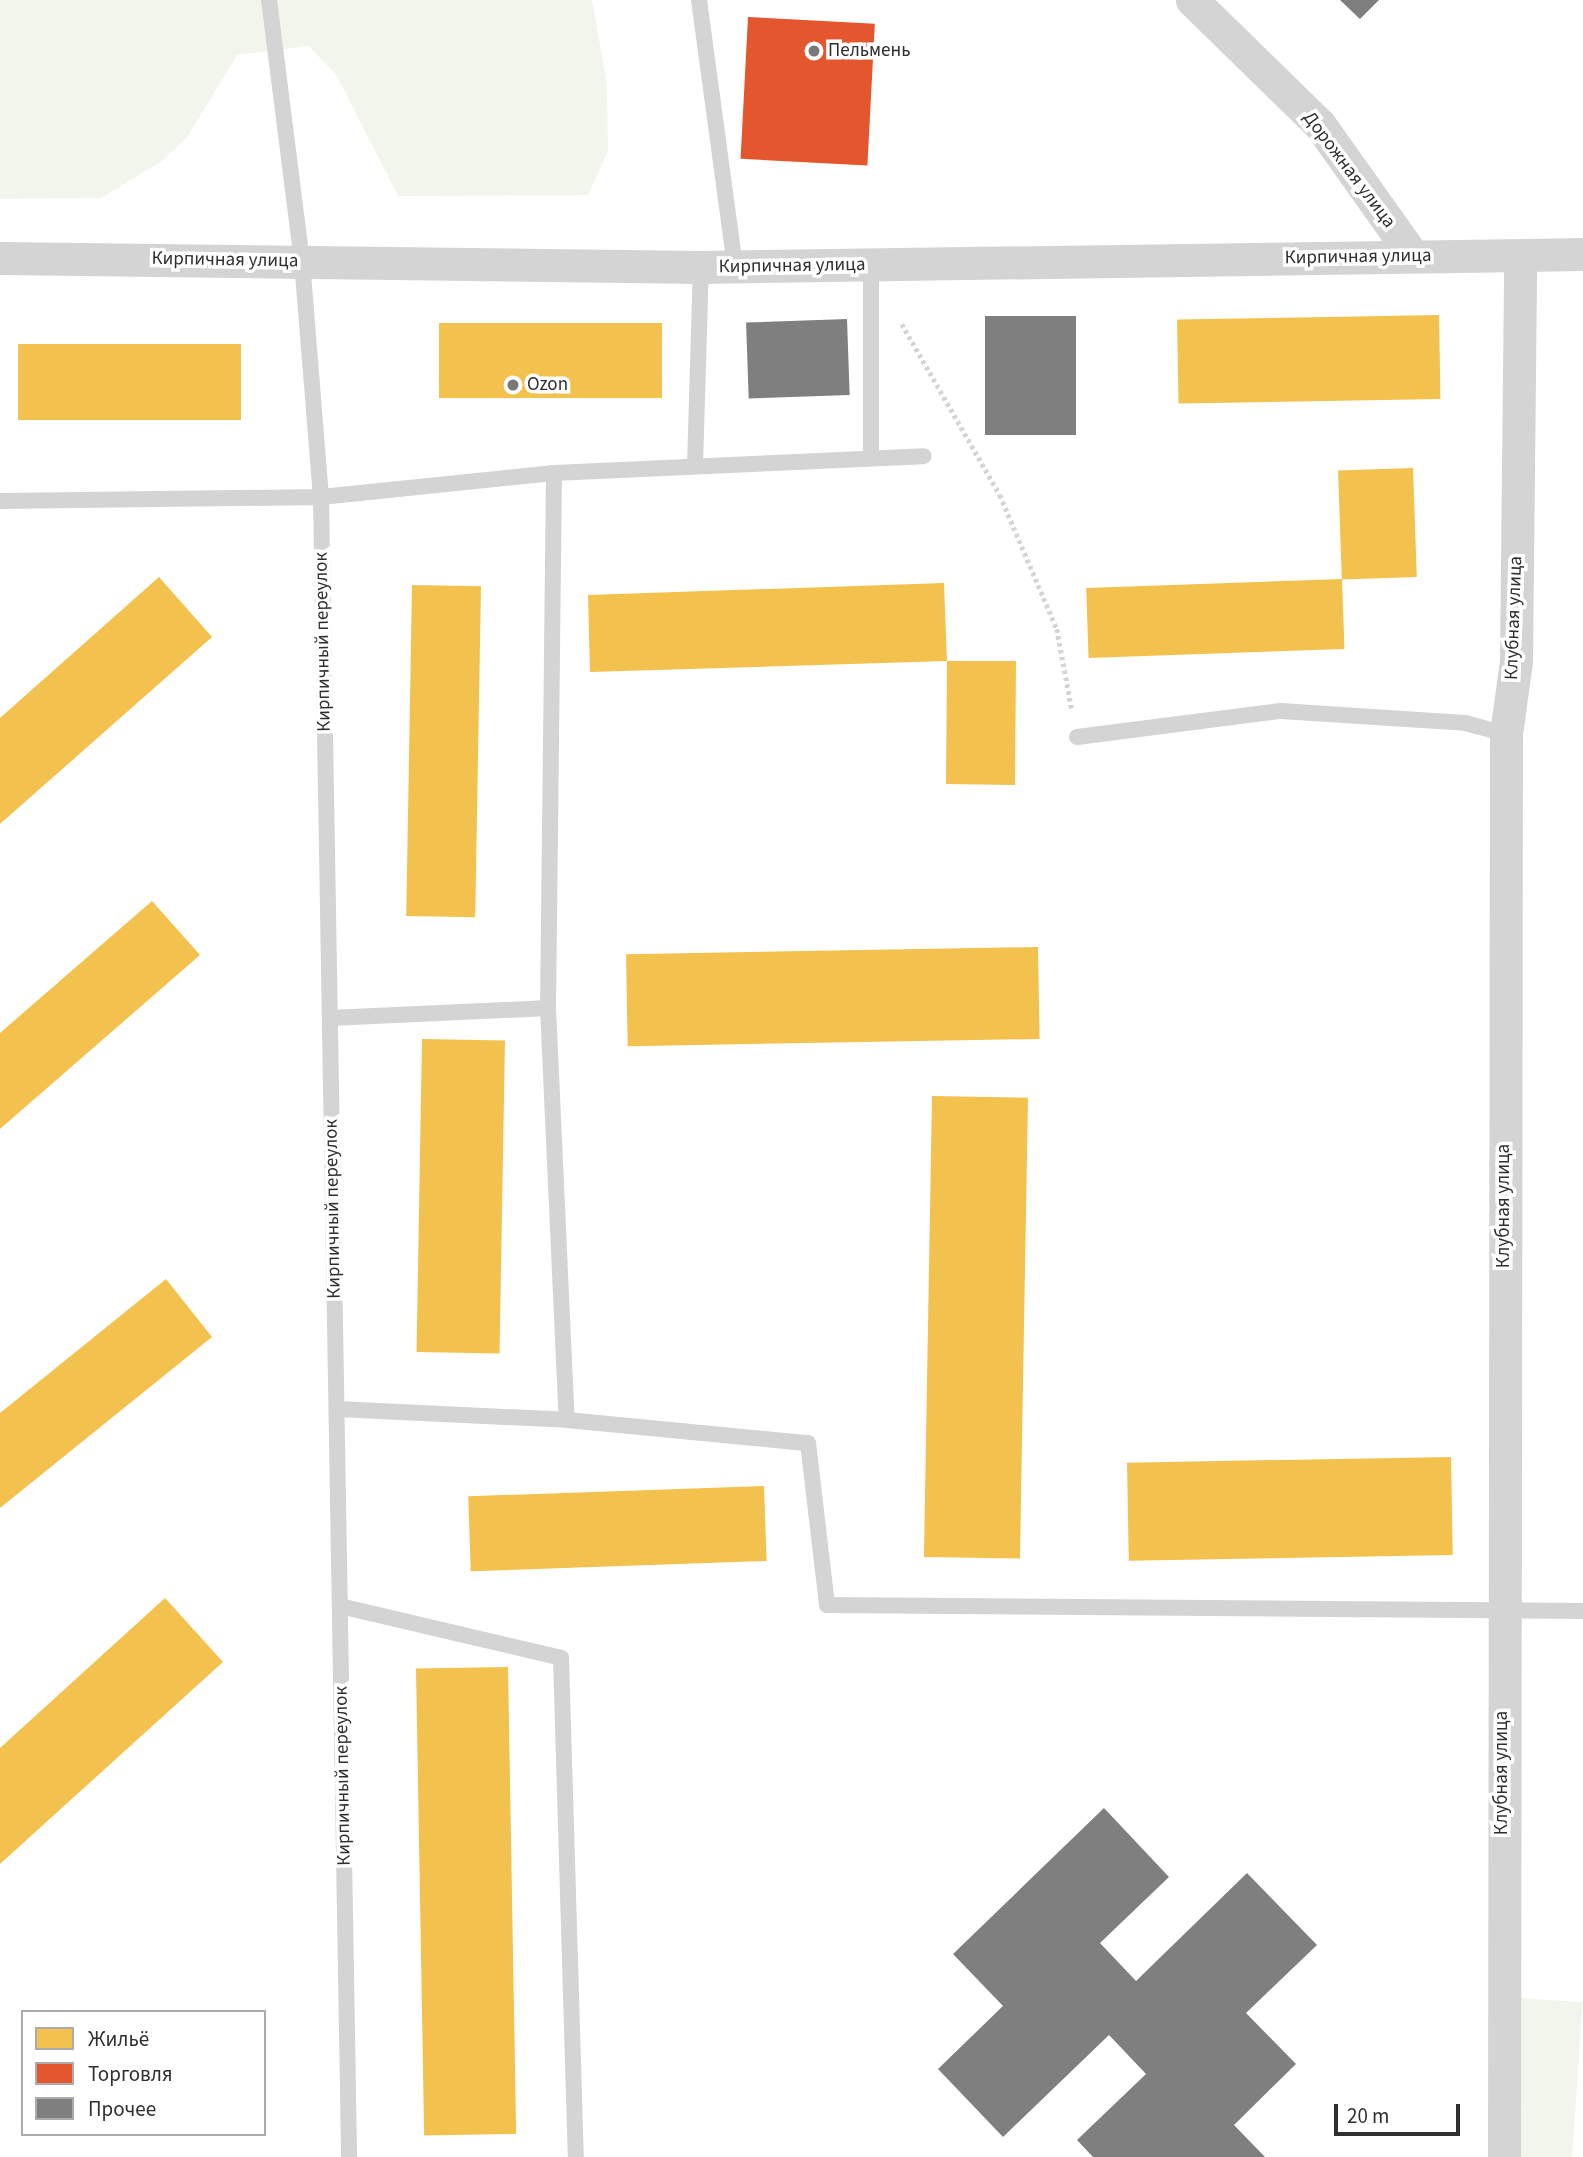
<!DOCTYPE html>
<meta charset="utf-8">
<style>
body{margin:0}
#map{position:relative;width:1583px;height:2157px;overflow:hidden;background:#fff;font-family:"Source Sans 3",sans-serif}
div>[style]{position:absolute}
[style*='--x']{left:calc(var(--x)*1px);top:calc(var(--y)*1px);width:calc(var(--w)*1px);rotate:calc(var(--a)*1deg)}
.green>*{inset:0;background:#f2f5ec;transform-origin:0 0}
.homes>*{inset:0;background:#f2c14e;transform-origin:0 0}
.shops>*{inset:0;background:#e4572e;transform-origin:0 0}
.building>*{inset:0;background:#7f7f7f;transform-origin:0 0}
.path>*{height:4.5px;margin-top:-2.25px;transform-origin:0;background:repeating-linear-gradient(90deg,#d4d4d4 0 3.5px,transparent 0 7px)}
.service>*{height:16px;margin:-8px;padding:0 8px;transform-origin:8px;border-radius:8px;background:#d4d4d4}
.minor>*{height:33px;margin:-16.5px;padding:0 16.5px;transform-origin:16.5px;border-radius:16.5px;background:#d4d4d4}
.dots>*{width:19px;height:19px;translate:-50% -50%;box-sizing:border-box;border:4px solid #fff;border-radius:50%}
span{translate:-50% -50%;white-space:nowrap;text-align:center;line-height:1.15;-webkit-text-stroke:7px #fff;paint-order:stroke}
.poi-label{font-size:19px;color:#2f2f2f}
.left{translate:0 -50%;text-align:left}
.street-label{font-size:19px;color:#2f2f2f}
.legend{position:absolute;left:21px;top:2010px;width:245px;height:126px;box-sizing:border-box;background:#fff;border:2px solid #acacac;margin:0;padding:9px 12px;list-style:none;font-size:21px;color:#2f2f2f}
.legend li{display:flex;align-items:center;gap:14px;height:35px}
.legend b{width:35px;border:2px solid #acacac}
.scale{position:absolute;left:1334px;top:2104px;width:126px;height:32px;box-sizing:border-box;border:4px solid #2f2f2f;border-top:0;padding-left:9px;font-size:21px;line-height:24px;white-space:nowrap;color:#2f2f2f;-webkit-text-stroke:5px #fff;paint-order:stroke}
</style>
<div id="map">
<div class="green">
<div style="clip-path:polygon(0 0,592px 0,607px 84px,608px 151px,588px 195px,398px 196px,337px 76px,309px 46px,237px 55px,188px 136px,162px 161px,101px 198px,0 199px)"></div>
<div style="left:1521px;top:1998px;width:62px;height:159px;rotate:4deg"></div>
</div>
<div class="homes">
<div style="left:1439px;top:315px;width:84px;height:262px;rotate:89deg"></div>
<div style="left:439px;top:323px;width:223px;height:75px"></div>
<div style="left:18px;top:344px;width:223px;height:76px"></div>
<div style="left:1413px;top:468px;width:109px;height:75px;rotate:88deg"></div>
<div style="clip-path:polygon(159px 577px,212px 637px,0 824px,0 718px)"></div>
<div style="left:1342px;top:579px;width:70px;height:256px;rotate:88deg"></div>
<div style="clip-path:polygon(944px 583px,947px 661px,1016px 661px,1015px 785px,946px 784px,947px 661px,590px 672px,588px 595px)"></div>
<div style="left:412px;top:585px;width:69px;height:331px;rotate:1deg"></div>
<div style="clip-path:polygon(152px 901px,200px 955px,0 1129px,0 1033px)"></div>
<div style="left:1038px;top:947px;width:92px;height:412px;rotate:89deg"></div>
<div style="left:422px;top:1039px;width:83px;height:313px;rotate:1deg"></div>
<div style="left:932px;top:1096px;width:96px;height:461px;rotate:1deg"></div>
<div style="clip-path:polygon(166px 1279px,212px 1337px,0 1508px,0 1413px)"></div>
<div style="left:1451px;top:1457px;width:98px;height:324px;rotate:89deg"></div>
<div style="left:764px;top:1486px;width:75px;height:296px;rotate:88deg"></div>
<div style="clip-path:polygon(165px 1598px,223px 1662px,0 1864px,0 1748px)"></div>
<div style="left:508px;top:1667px;width:467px;height:92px;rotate:89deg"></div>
</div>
<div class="shops">
<div style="left:748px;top:17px;width:127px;height:142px;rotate:3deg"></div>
</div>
<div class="building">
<div style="clip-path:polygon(1340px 0,1379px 0,1360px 19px)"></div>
<div style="left:985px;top:316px;width:91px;height:119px"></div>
<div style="left:847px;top:319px;width:76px;height:101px;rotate:88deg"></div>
<div style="clip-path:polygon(1104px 1808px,1169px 1877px,1100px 1943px,1136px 1981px,1247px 1873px,1317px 1945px,1246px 2013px,1296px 2064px,1234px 2125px,1265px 2157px,1093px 2157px,1077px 2140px,1146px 2074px,1109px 2035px,1003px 2137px,938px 2069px,1003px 2006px,953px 1954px)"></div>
</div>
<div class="path">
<div style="--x:902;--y:324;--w:197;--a:60.2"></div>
<div style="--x:1000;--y:495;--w:146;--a:67"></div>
<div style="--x:1057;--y:629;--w:82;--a:79.5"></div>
</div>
<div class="service">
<div style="--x:269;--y:0;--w:263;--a:82.8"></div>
<div style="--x:302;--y:261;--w:237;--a:85.4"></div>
<div style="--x:321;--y:497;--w:1660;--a:89.03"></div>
<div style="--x:699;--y:0;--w:269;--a:82.3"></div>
<div style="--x:871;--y:265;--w:193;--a:90"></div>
<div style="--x:695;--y:466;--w:199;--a:-88.3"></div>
<div style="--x:554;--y:473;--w:535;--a:90.64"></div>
<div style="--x:548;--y:1008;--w:412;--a:87.4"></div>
<div style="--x:0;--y:501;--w:321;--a:-0.7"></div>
<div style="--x:321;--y:497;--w:234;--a:-5.9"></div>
<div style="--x:554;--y:473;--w:370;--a:-2.6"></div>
<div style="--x:1077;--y:737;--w:206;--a:-7.3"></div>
<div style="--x:1281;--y:711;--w:184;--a:3.7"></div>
<div style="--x:1465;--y:723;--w:42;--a:15"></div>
<div style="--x:330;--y:1018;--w:218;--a:-2.6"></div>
<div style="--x:337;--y:1409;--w:230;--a:2.7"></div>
<div style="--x:567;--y:1420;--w:242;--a:5.5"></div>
<div style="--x:808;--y:1443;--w:163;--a:83.3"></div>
<div style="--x:827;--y:1605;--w:756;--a:0.45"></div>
<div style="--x:340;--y:1606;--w:227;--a:13.2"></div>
<div style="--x:561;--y:1658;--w:499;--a:88.3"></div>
</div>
<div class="minor">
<div style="--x:1192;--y:0;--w:179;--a:44.3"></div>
<div style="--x:1320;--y:125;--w:161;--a:54.6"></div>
<div style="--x:0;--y:258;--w:701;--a:0.74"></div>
<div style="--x:701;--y:267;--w:882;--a:-0.84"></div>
<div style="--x:1504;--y:2157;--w:1423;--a:-89.92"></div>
<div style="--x:1506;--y:734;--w:74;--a:-82.2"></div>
<div style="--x:1516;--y:661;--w:405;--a:-89.4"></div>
</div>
<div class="dots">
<div style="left:814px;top:51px;background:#787878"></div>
<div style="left:513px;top:385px;background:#787878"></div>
</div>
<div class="poi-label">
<span class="left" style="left:828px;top:51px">Пельмень</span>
<span class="left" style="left:527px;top:385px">Ozon</span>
</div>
<div class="street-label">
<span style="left:1349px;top:170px;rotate:53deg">Дорожная улица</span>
<span style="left:1358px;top:257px;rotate:-1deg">Кирпичная улица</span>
<span style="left:225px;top:260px;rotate:1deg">Кирпичная улица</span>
<span style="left:792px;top:266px;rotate:-1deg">Кирпичная улица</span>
<span style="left:1514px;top:618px;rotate:-88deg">Клубная улица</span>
<span style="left:323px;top:642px;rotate:-91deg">Кирпичный переулок</span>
<span style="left:1504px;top:1206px;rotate:-90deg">Клубная улица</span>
<span style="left:333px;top:1209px;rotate:-91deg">Кирпичный переулок</span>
<span style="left:1502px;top:1773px;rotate:-90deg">Клубная улица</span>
<span style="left:343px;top:1776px;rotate:-91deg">Кирпичный переулок</span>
</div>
<ul class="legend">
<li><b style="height:19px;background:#f2c14e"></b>Жильё</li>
<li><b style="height:19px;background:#e4572e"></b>Торговля</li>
<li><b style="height:19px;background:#7f7f7f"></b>Прочее</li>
</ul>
<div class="scale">20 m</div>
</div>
